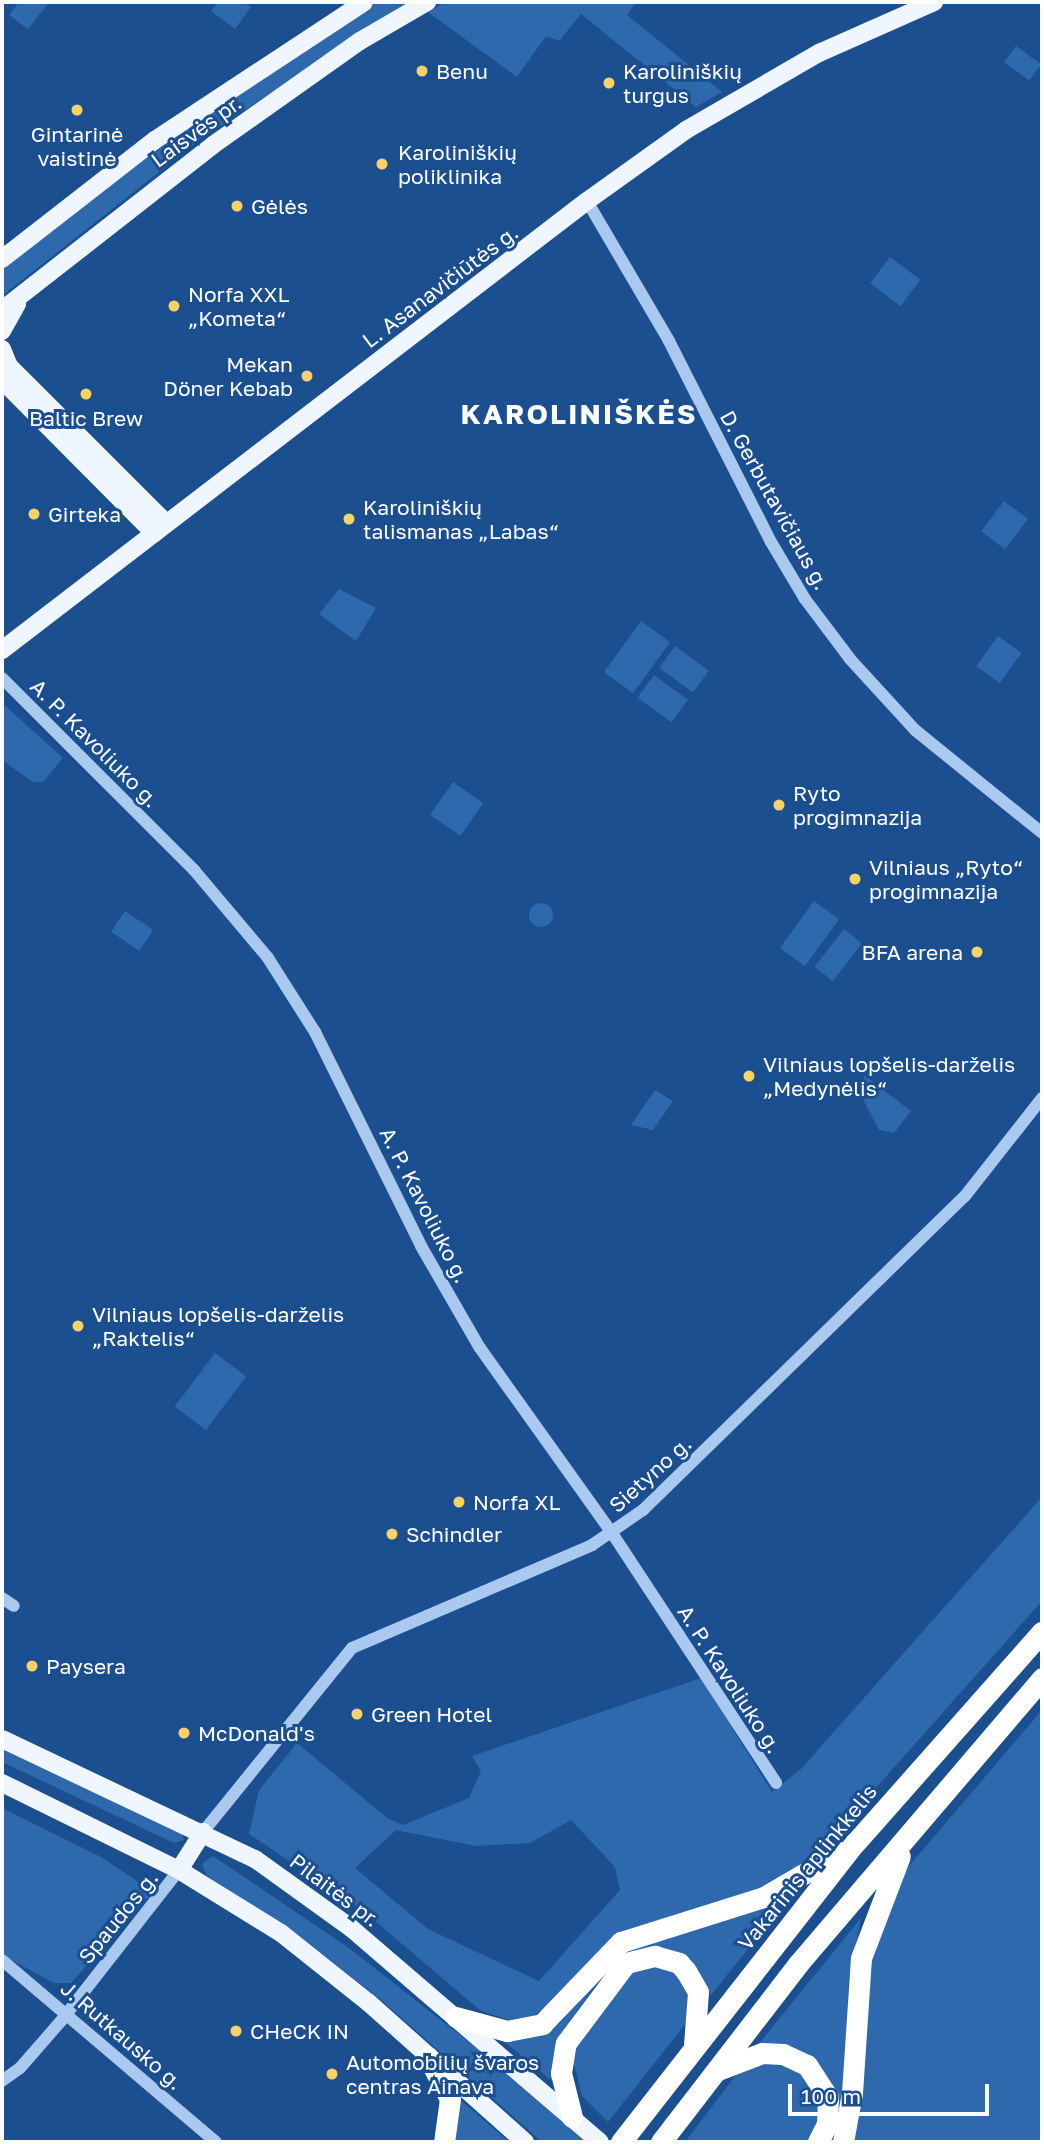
<!DOCTYPE html>
<meta charset="utf-8">
<style>
body{margin:0}
#map{position:relative;width:1044px;height:2144px;overflow:hidden;background:#1b4f8f;font-family:"Golos Text",sans-serif}
div>[style]{position:absolute}
[style*='--x']{left:calc(var(--x)*1px);top:calc(var(--y)*1px);width:calc(var(--w)*1px);rotate:calc(var(--a)*1deg)}
.green>*{inset:0;background:#2e69ad;transform-origin:0 0}
.round{border-radius:50%}
.minor>*{height:12px;margin:-6px;padding:0 6px;transform-origin:6px;border-radius:6px;background:#a9c9ee}
.major>*{height:18px;margin:-9px;padding:0 9px;transform-origin:9px;border-radius:9px;background:#f0f6ff}
.highway>*{height:21px;margin:-10.5px;padding:0 10.5px;transform-origin:10.5px;border-radius:10.5px;background:#fff}
.dots>*{width:19px;height:19px;translate:-50% -50%;box-sizing:border-box;border:4px solid #1b4f8f;border-radius:50%}
span{translate:-50% -50%;white-space:nowrap;text-align:center;line-height:1.15;-webkit-text-stroke:6px #1b4f8f;paint-order:stroke}
.poi-label{font-size:21px;color:#fff}
.left{translate:0 -50%;text-align:left}
.right{translate:-100% -50%;text-align:right}
.street-label{font-size:21px;color:#fff}
.district-label{font-size:28px;color:#fff;font-weight:700;letter-spacing:2px}
.frame{position:absolute;inset:0;border:4px solid #fff;pointer-events:none}
.scale{position:absolute;left:788px;top:2084px;width:201px;height:32px;box-sizing:border-box;border:4px solid #fff;border-top:0;padding-left:9px;font-size:21px;line-height:24px;white-space:nowrap;color:#fff;-webkit-text-stroke:5px #1b4f8f;paint-order:stroke}
</style>
<div id="map">
<div class="green">
<div style="clip-path:polygon(19px 2px,49px 2px,28px 29px,9px 15px)"></div>
<div style="clip-path:polygon(218px 2px,243px 2px,251px 7px,235px 29px,211px 11px)"></div>
<div style="clip-path:polygon(375px 2px,409px 2px,201px 139px,2px 296px,2px 269px,22px 252px,214px 108px)"></div>
<div style="clip-path:polygon(446px 2px,636px 2px,627px 15px,722px 92px,696px 107px,581px 14px,559px 41px,546px 36px,517px 77px,428px 12px)"></div>
<div style="left:1016px;top:46px;width:31px;height:20px;rotate:36deg"></div>
<div style="left:890px;top:257px;width:38px;height:33px;rotate:37deg"></div>
<div style="left:1004px;top:501px;width:30px;height:38px;rotate:37deg"></div>
<div style="clip-path:polygon(339px 589px,376px 608px,356px 641px,319px 614px)"></div>
<div style="left:641px;top:621px;width:36px;height:63px;rotate:36deg"></div>
<div style="left:998px;top:636px;width:29px;height:37px;rotate:36deg"></div>
<div style="left:675px;top:646px;width:42px;height:27px;rotate:36deg"></div>
<div style="left:654px;top:675px;width:42px;height:28px;rotate:36deg"></div>
<div style="clip-path:polygon(2px 703px,63px 758px,43px 782px,33px 782px,2px 760px)"></div>
<div style="left:453px;top:782px;width:37px;height:40px;rotate:35deg"></div>
<div style="left:814px;top:901px;width:31px;height:58px;rotate:36deg"></div>
<div class="round" style="left:529px;top:903px;width:24px;height:24px"></div>
<div style="left:125px;top:911px;width:34px;height:25px;rotate:34deg"></div>
<div style="left:844px;top:929px;width:23px;height:48px;rotate:38deg"></div>
<div style="clip-path:polygon(865px 1076px,911px 1111px,894px 1133px,879px 1130px,856px 1086px)"></div>
<div style="clip-path:polygon(655px 1090px,673px 1101px,653px 1130px,631px 1125px)"></div>
<div style="left:215px;top:1353px;width:39px;height:67px;rotate:37deg"></div>
<div style="clip-path:polygon(evenodd,1042px 1497px,1042px 1601px,819px 1852px,765px 1888px,611px 1938px,558px 1998px,529px 2019px,512px 2021px,481px 2011px,362px 1910px,249px 1834px,259px 1790px,297px 1743px,387px 1818px,403px 1825px,469px 1798px,481px 1771px,472px 1756px,701px 1678px,772px 1792px,801px 1769px,1042px 1497px,571px 1820px,615px 1867px,620px 1890px,539px 1981px,428px 1929px,355px 1868px,396px 1830px,476px 1846px,530px 1843px,571px 1820px)"></div>
<div style="clip-path:polygon(1042px 1710px,1042px 2142px,853px 2142px,859px 2119px,870px 1956px,903px 1873px)"></div>
<div style="clip-path:polygon(2px 1748px,181px 1830px,184px 1840px,174px 1843px,2px 1762px)"></div>
<div style="clip-path:polygon(2px 1808px,101px 1857px,136px 1880px,149px 1896px,71px 1983px,54px 1983px,2px 1955px)"></div>
<div style="clip-path:polygon(213px 1856px,349px 1948px,521px 2083px,585px 2142px,542px 2142px,381px 2000px,297px 1934px,207px 1876px,202px 1864px)"></div>
<div style="clip-path:polygon(793px 1893px,711px 1995px,687px 1959px,606px 1971px,558px 2037px,552px 2081px,501px 2039px,547px 2030px,562px 2020px,620px 1953px)"></div>
<div style="clip-path:polygon(861px 1918px,849px 1977px,842px 2116px,834px 2142px,830px 2142px,839px 2112px,822px 2068px,811px 2058px,757px 2046px)"></div>
<div style="clip-path:polygon(641px 1964px,673px 1970px,688px 1987px,686px 2023px,608px 2122px,582px 2096px,571px 2051px,623px 1975px)"></div>
<div style="clip-path:polygon(775px 2061px,800px 2071px,818px 2097px,819px 2118px,809px 2142px,685px 2142px,735px 2076px,757px 2063px)"></div>
<div style="clip-path:polygon(459px 2101px,463px 2102px,509px 2142px,454px 2142px)"></div>
</div>
<div class="minor">
<div style="--x:587;--y:201;--w:162;--a:59.6"></div>
<div style="--x:669;--y:341;--w:225;--a:63.1"></div>
<div style="--x:771;--y:542;--w:66;--a:59.2"></div>
<div style="--x:805;--y:599;--w:75;--a:53.1"></div>
<div style="--x:850;--y:659;--w:96;--a:47.5"></div>
<div style="--x:915;--y:730;--w:164;--a:39"></div>
<div style="--x:2;--y:678;--w:272;--a:45"></div>
<div style="--x:194;--y:870;--w:115;--a:49.9"></div>
<div style="--x:268;--y:958;--w:88;--a:57.6"></div>
<div style="--x:315;--y:1032;--w:239;--a:63.6"></div>
<div style="--x:421;--y:1246;--w:118;--a:60"></div>
<div style="--x:480;--y:1348;--w:227;--a:54.5"></div>
<div style="--x:612;--y:1533;--w:299;--a:56.7"></div>
<div style="--x:2;--y:1598;--w:14;--a:34"></div>
<div style="--x:203;--y:1832;--w:237;--a:-51"></div>
<div style="--x:352;--y:1648;--w:261;--a:-23.2"></div>
<div style="--x:592;--y:1545;--w:62;--a:-34.5"></div>
<div style="--x:643;--y:1510;--w:450;--a:-44.3"></div>
<div style="--x:965;--y:1196;--w:125;--a:-51.8"></div>
<div style="--x:2;--y:1960;--w:281;--a:40.4"></div>
<div style="--x:2;--y:2081;--w:22;--a:-36"></div>
<div style="--x:20;--y:2068;--w:62;--a:-48.9"></div>
<div style="--x:61;--y:2021;--w:192;--a:-52"></div>
</div>
<div class="major">
<div style="--x:2;--y:259;--w:194;--a:-37.9"></div>
<div style="--x:155;--y:140;--w:250;--a:-33.4"></div>
<div style="--x:2;--y:310;--w:268;--a:-38"></div>
<div style="--x:213;--y:145;--w:180;--a:-35.3"></div>
<div style="--x:360;--y:41;--w:78;--a:-30.2"></div>
<div style="--x:2;--y:331;--w:31;--a:-61"></div>
<div style="--x:2;--y:349;--w:18;--a:68"></div>
<div style="--x:9;--y:366;--w:222;--a:45"></div>
<div style="--x:2;--y:380;--w:216;--a:45.2"></div>
<div style="--x:2;--y:650;--w:737;--a:-37.51"></div>
<div style="--x:587;--y:201;--w:122;--a:-35.6"></div>
<div style="--x:686;--y:130;--w:154;--a:-30.1"></div>
<div style="--x:819;--y:53;--w:126;--a:-23.9"></div>
<div style="--x:2;--y:1739;--w:280;--a:25.4"></div>
<div style="--x:255;--y:1859;--w:118;--a:35.7"></div>
<div style="--x:351;--y:1928;--w:328;--a:40.7"></div>
<div style="--x:2;--y:1783;--w:197;--a:26.2"></div>
<div style="--x:179;--y:1870;--w:120;--a:31.7"></div>
<div style="--x:281;--y:1933;--w:112;--a:38.5"></div>
<div style="--x:369;--y:2003;--w:209;--a:41.7"></div>
<div style="--x:179;--y:1870;--w:45;--a:-57.7"></div>
</div>
<div class="highway">
<div style="--x:456;--y:2017;--w:53;--a:15.4"></div>
<div style="--x:507;--y:2031;--w:36;--a:-11"></div>
<div style="--x:542;--y:2024;--w:114;--a:-46.1"></div>
<div style="--x:621;--y:1942;--w:150;--a:-17.5"></div>
<div style="--x:764;--y:1897;--w:89;--a:-30.3"></div>
<div style="--x:428;--y:2057;--w:47;--a:62.4"></div>
<div style="--x:450;--y:2099;--w:43;--a:97.9"></div>
<div style="--x:718;--y:2070;--w:47;--a:-21.1"></div>
<div style="--x:762;--y:2053;--w:21;--a:3"></div>
<div style="--x:783;--y:2054;--w:26;--a:25"></div>
<div style="--x:807;--y:2065;--w:38;--a:57"></div>
<div style="--x:828;--y:2097;--w:27;--a:92"></div>
<div style="--x:827;--y:2124;--w:20;--a:117"></div>
<div style="--x:572;--y:2117;--w:45;--a:-104"></div>
<div style="--x:561;--y:2073;--w:30;--a:-81"></div>
<div style="--x:566;--y:2043;--w:100;--a:-53.1"></div>
<div style="--x:626;--y:1963;--w:30;--a:-14"></div>
<div style="--x:655;--y:1956;--w:25;--a:16"></div>
<div style="--x:679;--y:1963;--w:11;--a:49"></div>
<div style="--x:686;--y:1971;--w:24;--a:60"></div>
<div style="--x:698;--y:1992;--w:53;--a:94.3"></div>
<div style="--x:621;--y:2142;--w:380;--a:-52"></div>
<div style="--x:855;--y:1843;--w:282;--a:-48.5"></div>
<div style="--x:661;--y:2142;--w:225;--a:-52.4"></div>
<div style="--x:798;--y:1964;--w:376;--a:-49.5"></div>
<div style="--x:843;--y:2142;--w:50;--a:-79.6"></div>
<div style="--x:852;--y:2093;--w:135;--a:-86.2"></div>
<div style="--x:861;--y:1958;--w:109;--a:-69.1"></div>
</div>
<div class="dots">
<div style="left:422px;top:71px;background:#ffd166"></div>
<div style="left:609px;top:83px;background:#ffd166"></div>
<div style="left:77px;top:110px;background:#ffd166"></div>
<div style="left:382px;top:164px;background:#ffd166"></div>
<div style="left:237px;top:206px;background:#ffd166"></div>
<div style="left:174px;top:306px;background:#ffd166"></div>
<div style="left:307px;top:376px;background:#ffd166"></div>
<div style="left:86px;top:394px;background:#ffd166"></div>
<div style="left:34px;top:514px;background:#ffd166"></div>
<div style="left:349px;top:519px;background:#ffd166"></div>
<div style="left:779px;top:805px;background:#ffd166"></div>
<div style="left:855px;top:879px;background:#ffd166"></div>
<div style="left:977px;top:952px;background:#ffd166"></div>
<div style="left:749px;top:1076px;background:#ffd166"></div>
<div style="left:78px;top:1326px;background:#ffd166"></div>
<div style="left:459px;top:1502px;background:#ffd166"></div>
<div style="left:392px;top:1534px;background:#ffd166"></div>
<div style="left:32px;top:1666px;background:#ffd166"></div>
<div style="left:357px;top:1714px;background:#ffd166"></div>
<div style="left:184px;top:1733px;background:#ffd166"></div>
<div style="left:236px;top:2031px;background:#ffd166"></div>
<div style="left:332px;top:2074px;background:#ffd166"></div>
</div>
<div class="poi-label">
<span class="left" style="left:436px;top:71px">Benu</span>
<span class="left" style="left:623px;top:83px">Karoliniškių<br>turgus</span>
<span style="left:77px;top:146px">Gintarinė<br>vaistinė</span>
<span class="left" style="left:398px;top:164px">Karoliniškių<br>poliklinika</span>
<span class="left" style="left:251px;top:206px">Gėlės</span>
<span class="left" style="left:188px;top:306px">Norfa XXL<br>„Kometa“</span>
<span class="right" style="left:293px;top:376px">Mekan<br>Döner Kebab</span>
<span style="left:86px;top:418px">Baltic Brew</span>
<span class="left" style="left:363px;top:519px">Karoliniškių<br>talismanas „Labas“</span>
<span class="left" style="left:48px;top:514px">Girteka</span>
<span class="left" style="left:793px;top:805px">Ryto<br>progimnazija</span>
<span class="left" style="left:869px;top:879px">Vilniaus „Ryto“<br>progimnazija</span>
<span class="right" style="left:963px;top:952px">BFA arena</span>
<span class="left" style="left:763px;top:1076px">Vilniaus lopšelis-darželis<br>„Medynėlis“</span>
<span class="left" style="left:92px;top:1326px">Vilniaus lopšelis-darželis<br>„Raktelis“</span>
<span class="left" style="left:473px;top:1502px">Norfa XL</span>
<span class="left" style="left:406px;top:1534px">Schindler</span>
<span class="left" style="left:46px;top:1666px">Paysera</span>
<span class="left" style="left:371px;top:1714px">Green Hotel</span>
<span class="left" style="left:198px;top:1733px">McDonald's</span>
<span class="left" style="left:250px;top:2031px">CHeCK IN</span>
<span class="left" style="left:346px;top:2074px">Automobilių švaros<br>centras Ainava</span>
</div>
<div class="street-label">
<span style="left:196px;top:131px;rotate:-36deg">Laisvės pr.</span>
<span style="left:440px;top:286px;rotate:-37deg">L. Asanavičiūtės g.</span>
<span style="left:775px;top:500px;rotate:61deg">D. Gerbutavičiaus g.</span>
<span style="left:95px;top:743px;rotate:45deg">A. P. Kavoliuko g.</span>
<span style="left:425px;top:1205px;rotate:63deg">A. P. Kavoliuko g.</span>
<span style="left:650px;top:1474px;rotate:-42deg">Sietyno g.</span>
<span style="left:730px;top:1679px;rotate:57deg">A. P. Kavoliuko g.</span>
<span style="left:807px;top:1867px;rotate:-51deg">Vakarinis aplinkkelis</span>
<span style="left:335px;top:1890px;rotate:37deg">Pilaitės pr.</span>
<span style="left:118px;top:1917px;rotate:-51deg">Spaudos g.</span>
<span style="left:122px;top:2035px;rotate:41deg">J. Rutkausko g.</span>
</div>
<div class="district-label">
<span style="left:579px;top:414px">KAROLINIŠKĖS</span>
</div>
<div class="frame"></div>
<div class="scale">100 m</div>
</div>
